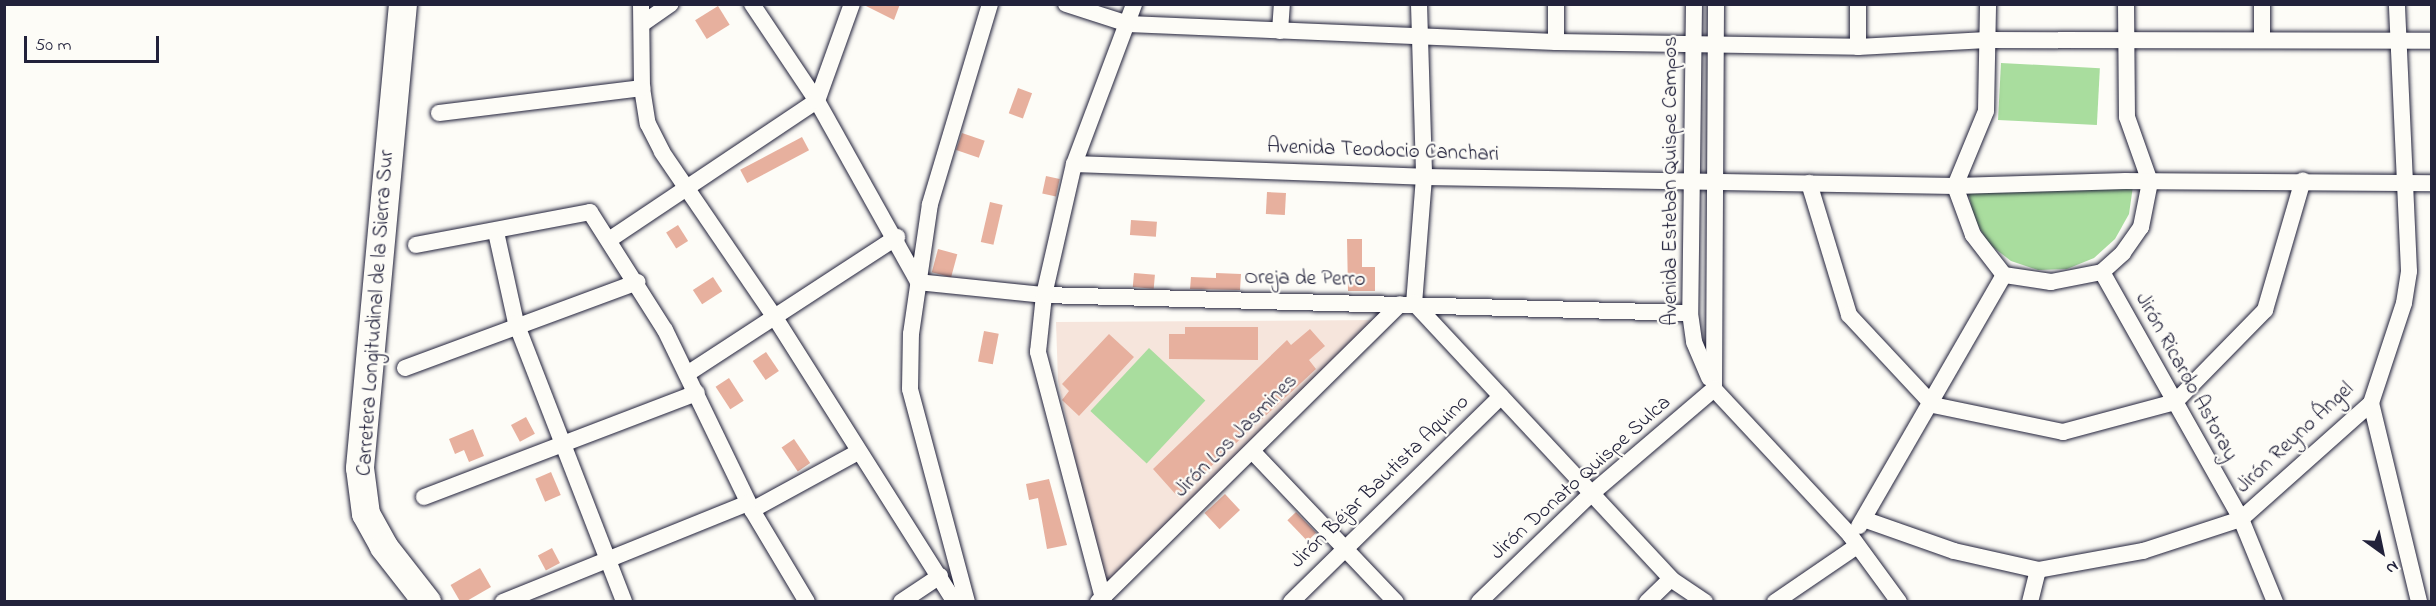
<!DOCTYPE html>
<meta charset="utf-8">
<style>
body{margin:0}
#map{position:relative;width:2436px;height:606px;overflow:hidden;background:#fdfcf7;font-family:"Indie Flower",sans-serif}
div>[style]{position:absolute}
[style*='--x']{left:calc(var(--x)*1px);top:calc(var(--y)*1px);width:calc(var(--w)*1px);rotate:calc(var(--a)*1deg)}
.built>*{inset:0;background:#f6e5dc}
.green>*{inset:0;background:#a9dd9e;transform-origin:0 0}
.building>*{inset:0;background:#e7b09e;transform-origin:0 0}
.roads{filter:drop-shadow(0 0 2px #22223b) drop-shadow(0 0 2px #22223b)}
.minor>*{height:16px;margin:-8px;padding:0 8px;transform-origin:8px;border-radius:8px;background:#fdfcf7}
.trunk>*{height:28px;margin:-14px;padding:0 14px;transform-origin:14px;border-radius:14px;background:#fdfcf7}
span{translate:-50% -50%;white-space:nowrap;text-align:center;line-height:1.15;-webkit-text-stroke:4.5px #fdfcf7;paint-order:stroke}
.street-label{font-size:21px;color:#22223b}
.frame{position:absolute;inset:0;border:6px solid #22223b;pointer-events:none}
.north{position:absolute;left:2352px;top:522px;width:60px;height:60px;-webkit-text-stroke:4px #fdfcf7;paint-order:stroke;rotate:147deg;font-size:16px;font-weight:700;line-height:24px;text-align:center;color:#22223b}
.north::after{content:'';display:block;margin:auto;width:21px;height:27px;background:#22223b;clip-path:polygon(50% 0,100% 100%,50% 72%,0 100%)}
.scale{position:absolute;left:24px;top:36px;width:135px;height:27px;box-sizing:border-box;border:3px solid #22223b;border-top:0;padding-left:8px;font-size:18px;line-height:21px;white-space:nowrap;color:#22223b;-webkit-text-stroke:4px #fdfcf7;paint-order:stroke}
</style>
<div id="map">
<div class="built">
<div style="clip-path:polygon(1381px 320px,1103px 586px,1058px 381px,1056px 322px)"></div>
</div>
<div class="green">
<div style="left:2001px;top:63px;width:99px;height:57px;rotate:3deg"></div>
<div style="clip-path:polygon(2133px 186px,2129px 214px,2115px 239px,2094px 258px,2067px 269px,2038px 270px,2011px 261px,1989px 244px,1974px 219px,1968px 191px)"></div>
<div style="left:1149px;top:348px;width:77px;height:86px;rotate:43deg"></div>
</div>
<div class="building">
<div style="clip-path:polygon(862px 4px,900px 4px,894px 20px)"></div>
<div style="left:718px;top:6px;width:22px;height:27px;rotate:58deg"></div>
<div style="left:1018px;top:88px;width:15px;height:27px;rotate:20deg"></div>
<div style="left:962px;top:133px;width:24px;height:18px;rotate:19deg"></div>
<div style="left:802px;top:137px;width:15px;height:70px;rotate:62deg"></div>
<div style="left:1046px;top:176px;width:14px;height:18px;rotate:12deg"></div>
<div style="left:1267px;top:192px;width:19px;height:22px;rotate:3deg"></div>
<div style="left:990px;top:202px;width:13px;height:41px;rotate:13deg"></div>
<div style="left:1131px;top:220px;width:26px;height:15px;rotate:4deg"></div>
<div style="left:678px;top:225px;width:19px;height:14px;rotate:58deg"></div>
<div style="clip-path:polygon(1347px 239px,1362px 239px,1362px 267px,1375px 267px,1375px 291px,1348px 291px)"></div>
<div style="left:938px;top:249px;width:20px;height:24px;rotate:15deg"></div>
<div style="left:1134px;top:273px;width:21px;height:14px;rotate:5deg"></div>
<div style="clip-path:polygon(1216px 273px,1241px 274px,1240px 290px,1190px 289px,1191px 277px,1216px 278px)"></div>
<div style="left:713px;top:277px;width:17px;height:24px;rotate:57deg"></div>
<div style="clip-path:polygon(1185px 327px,1258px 327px,1258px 360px,1169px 359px,1169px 334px,1185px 334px)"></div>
<div style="clip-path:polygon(1310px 329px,1325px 346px,1309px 360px,1316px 369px,1178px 497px,1153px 469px,1287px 340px,1291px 345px)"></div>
<div style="left:984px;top:331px;width:15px;height:31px;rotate:11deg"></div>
<div style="clip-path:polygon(1109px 334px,1134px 357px,1079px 416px,1062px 400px,1069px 391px,1062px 384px)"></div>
<div style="left:766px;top:352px;width:23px;height:16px;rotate:56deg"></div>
<div style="left:729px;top:378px;width:27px;height:16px;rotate:57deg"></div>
<div style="left:526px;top:417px;width:19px;height:17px;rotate:62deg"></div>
<div style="clip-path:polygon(473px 429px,484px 456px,469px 462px,464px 450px,455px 454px,449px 439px)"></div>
<div style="left:794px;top:439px;width:29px;height:15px;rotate:56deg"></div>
<div style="left:551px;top:472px;width:25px;height:17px;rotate:67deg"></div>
<div style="clip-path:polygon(1049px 479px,1067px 545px,1047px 549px,1038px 498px,1029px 500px,1026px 484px)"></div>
<div style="left:1225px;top:494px;width:22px;height:28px;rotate:47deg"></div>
<div style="left:1296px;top:512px;width:29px;height:12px;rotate:46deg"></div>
<div style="left:552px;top:548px;width:17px;height:16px;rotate:62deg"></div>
<div style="left:480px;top:568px;width:22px;height:34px;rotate:60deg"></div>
</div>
<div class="roads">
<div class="minor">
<div style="--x:641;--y:4;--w:84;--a:89.3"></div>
<div style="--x:642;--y:88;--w:36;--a:81"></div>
<div style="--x:648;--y:124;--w:31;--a:63"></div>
<div style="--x:662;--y:152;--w:199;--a:55.7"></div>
<div style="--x:774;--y:316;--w:338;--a:57.7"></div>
<div style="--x:752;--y:4;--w:117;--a:56.2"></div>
<div style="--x:817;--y:101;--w:207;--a:60.8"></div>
<div style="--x:918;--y:282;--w:127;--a:5.9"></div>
<div style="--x:1044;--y:295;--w:646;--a:1.6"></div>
<div style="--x:1066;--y:4;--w:65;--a:17.9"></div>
<div style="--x:1128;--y:24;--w:428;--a:2.4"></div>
<div style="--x:1556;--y:42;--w:302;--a:0.9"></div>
<div style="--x:1858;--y:47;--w:129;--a:-3.1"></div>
<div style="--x:1987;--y:40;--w:445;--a:0.1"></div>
<div style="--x:1419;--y:4;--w:173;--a:88.3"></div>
<div style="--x:1424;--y:177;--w:126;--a:94.5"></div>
<div style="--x:1414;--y:303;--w:377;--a:47"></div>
<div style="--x:1671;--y:579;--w:41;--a:34.1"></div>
<div style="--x:1694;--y:4;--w:309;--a:90.7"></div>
<div style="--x:1690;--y:313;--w:29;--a:82"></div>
<div style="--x:1694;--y:342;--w:39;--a:67"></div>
<div style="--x:1716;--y:4;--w:385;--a:90.3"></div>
<div style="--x:1714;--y:389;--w:200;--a:47"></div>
<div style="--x:1850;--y:535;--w:83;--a:53.8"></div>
<div style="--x:1858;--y:4;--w:43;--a:90"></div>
<div style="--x:2126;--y:4;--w:113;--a:89.5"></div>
<div style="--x:2127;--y:117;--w:69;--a:70.5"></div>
<div style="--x:642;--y:24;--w:35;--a:-35"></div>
<div style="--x:1280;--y:31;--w:27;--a:-86"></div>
<div style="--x:2262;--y:39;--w:35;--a:-90"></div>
<div style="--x:1556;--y:42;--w:38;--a:-90"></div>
<div style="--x:439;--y:113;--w:205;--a:-7"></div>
<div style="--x:1074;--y:164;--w:350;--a:2.1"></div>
<div style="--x:1424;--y:177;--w:531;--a:0.97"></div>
<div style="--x:1955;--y:186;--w:81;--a:-67.5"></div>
<div style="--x:1986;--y:111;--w:107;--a:-88.9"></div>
<div style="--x:2150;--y:182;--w:46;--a:101.3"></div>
<div style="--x:2141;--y:227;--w:32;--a:125"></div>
<div style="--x:2123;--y:253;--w:28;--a:138"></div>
<div style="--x:2102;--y:272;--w:52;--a:168.9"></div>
<div style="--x:2051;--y:282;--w:48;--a:-171.5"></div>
<div style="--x:2004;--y:275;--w:51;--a:-127.8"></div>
<div style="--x:1973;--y:235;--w:52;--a:-110.2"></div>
<div style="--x:1955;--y:186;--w:171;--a:-1.7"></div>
<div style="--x:2126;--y:181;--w:306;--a:0.4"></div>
<div style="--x:1809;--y:183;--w:138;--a:73.1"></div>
<div style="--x:1849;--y:315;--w:123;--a:47"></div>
<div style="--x:1933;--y:405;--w:133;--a:11.7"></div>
<div style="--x:2063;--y:432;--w:116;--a:-15"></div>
<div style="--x:2175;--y:402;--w:129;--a:-45.6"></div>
<div style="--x:2265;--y:310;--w:135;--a:-73.7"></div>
<div style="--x:496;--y:232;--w:93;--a:77.6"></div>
<div style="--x:516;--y:323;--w:299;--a:68.8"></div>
<div style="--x:609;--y:240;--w:250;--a:-33.8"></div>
<div style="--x:817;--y:101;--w:103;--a:-70.2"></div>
<div style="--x:416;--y:245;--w:177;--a:-10.7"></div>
<div style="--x:590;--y:212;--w:140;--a:57.6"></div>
<div style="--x:665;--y:330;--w:200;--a:64.2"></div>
<div style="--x:752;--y:510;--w:107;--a:59.1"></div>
<div style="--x:2102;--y:272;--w:283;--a:60.6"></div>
<div style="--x:2241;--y:519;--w:90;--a:67.7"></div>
<div style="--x:405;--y:368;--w:248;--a:-20.3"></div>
<div style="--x:687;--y:374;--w:251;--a:-33.1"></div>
<div style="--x:2371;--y:403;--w:205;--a:76.4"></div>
<div style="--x:1253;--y:452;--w:207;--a:46.4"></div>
<div style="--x:424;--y:497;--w:292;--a:-20.9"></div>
<div style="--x:752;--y:510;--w:121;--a:-28.7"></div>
<div style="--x:1866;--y:520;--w:93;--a:19.4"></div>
<div style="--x:1954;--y:551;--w:86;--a:12.7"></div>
<div style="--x:2038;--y:570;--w:107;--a:-10.3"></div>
<div style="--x:2143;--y:551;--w:103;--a:-18.1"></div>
<div style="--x:2241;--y:519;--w:174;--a:-41.7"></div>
<div style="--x:2371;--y:403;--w:105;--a:-71.7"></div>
<div style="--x:2404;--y:303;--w:32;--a:-81"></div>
<div style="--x:2409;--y:271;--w:267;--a:-92.6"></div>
<div style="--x:1859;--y:526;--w:290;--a:-60"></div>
<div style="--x:503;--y:602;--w:264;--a:-22"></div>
<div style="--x:901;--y:602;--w:47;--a:-33.7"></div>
<div style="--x:967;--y:602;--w:220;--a:-105"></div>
<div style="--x:910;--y:389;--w:55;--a:-89"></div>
<div style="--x:911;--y:334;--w:131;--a:-81.7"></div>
<div style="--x:930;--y:204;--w:209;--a:-73.3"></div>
<div style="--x:1098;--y:602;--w:424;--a:-44.6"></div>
<div style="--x:1104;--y:602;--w:259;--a:-104.8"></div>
<div style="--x:1038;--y:352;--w:57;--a:-84"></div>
<div style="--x:1044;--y:295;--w:134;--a:-77.1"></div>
<div style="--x:1074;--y:164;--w:171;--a:-69.4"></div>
<div style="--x:1291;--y:602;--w:294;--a:-44.4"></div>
<div style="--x:1479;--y:602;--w:156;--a:-44"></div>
<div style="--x:1591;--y:494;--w:162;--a:-40.5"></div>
<div style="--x:1647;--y:602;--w:33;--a:-44"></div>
<div style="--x:1775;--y:602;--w:99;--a:-34.3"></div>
<div style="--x:2030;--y:602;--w:33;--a:-76"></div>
</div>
<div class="trunk">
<div style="--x:403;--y:4;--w:466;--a:95.3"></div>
<div style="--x:360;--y:468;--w:46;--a:82.6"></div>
<div style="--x:366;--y:514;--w:38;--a:61"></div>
<div style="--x:384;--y:547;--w:70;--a:52"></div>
</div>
</div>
<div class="street-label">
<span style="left:1383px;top:151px;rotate:2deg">Avenida Teodocio Canchari</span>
<span style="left:1671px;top:181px;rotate:-90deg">Avenida Esteban Quispe Campos</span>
<span style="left:1305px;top:279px;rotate:1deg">Oreja de Perro</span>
<span style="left:376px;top:313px;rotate:-86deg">Carretera Longitudinal de la Sierra Sur</span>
<span style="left:2186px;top:377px;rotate:61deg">Jirón Ricardo Astoray</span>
<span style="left:1236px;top:436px;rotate:-45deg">Jirón Los Jasmines</span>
<span style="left:2295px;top:438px;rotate:-43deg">Jirón Reyno Ángel</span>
<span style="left:1581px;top:478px;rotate:-42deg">Jirón Donato Quispe Sulca</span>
<span style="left:1380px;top:482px;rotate:-44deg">Jirón Béjar Bautista Aquino</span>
</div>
<div class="frame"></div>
<div class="north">N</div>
<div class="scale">50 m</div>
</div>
